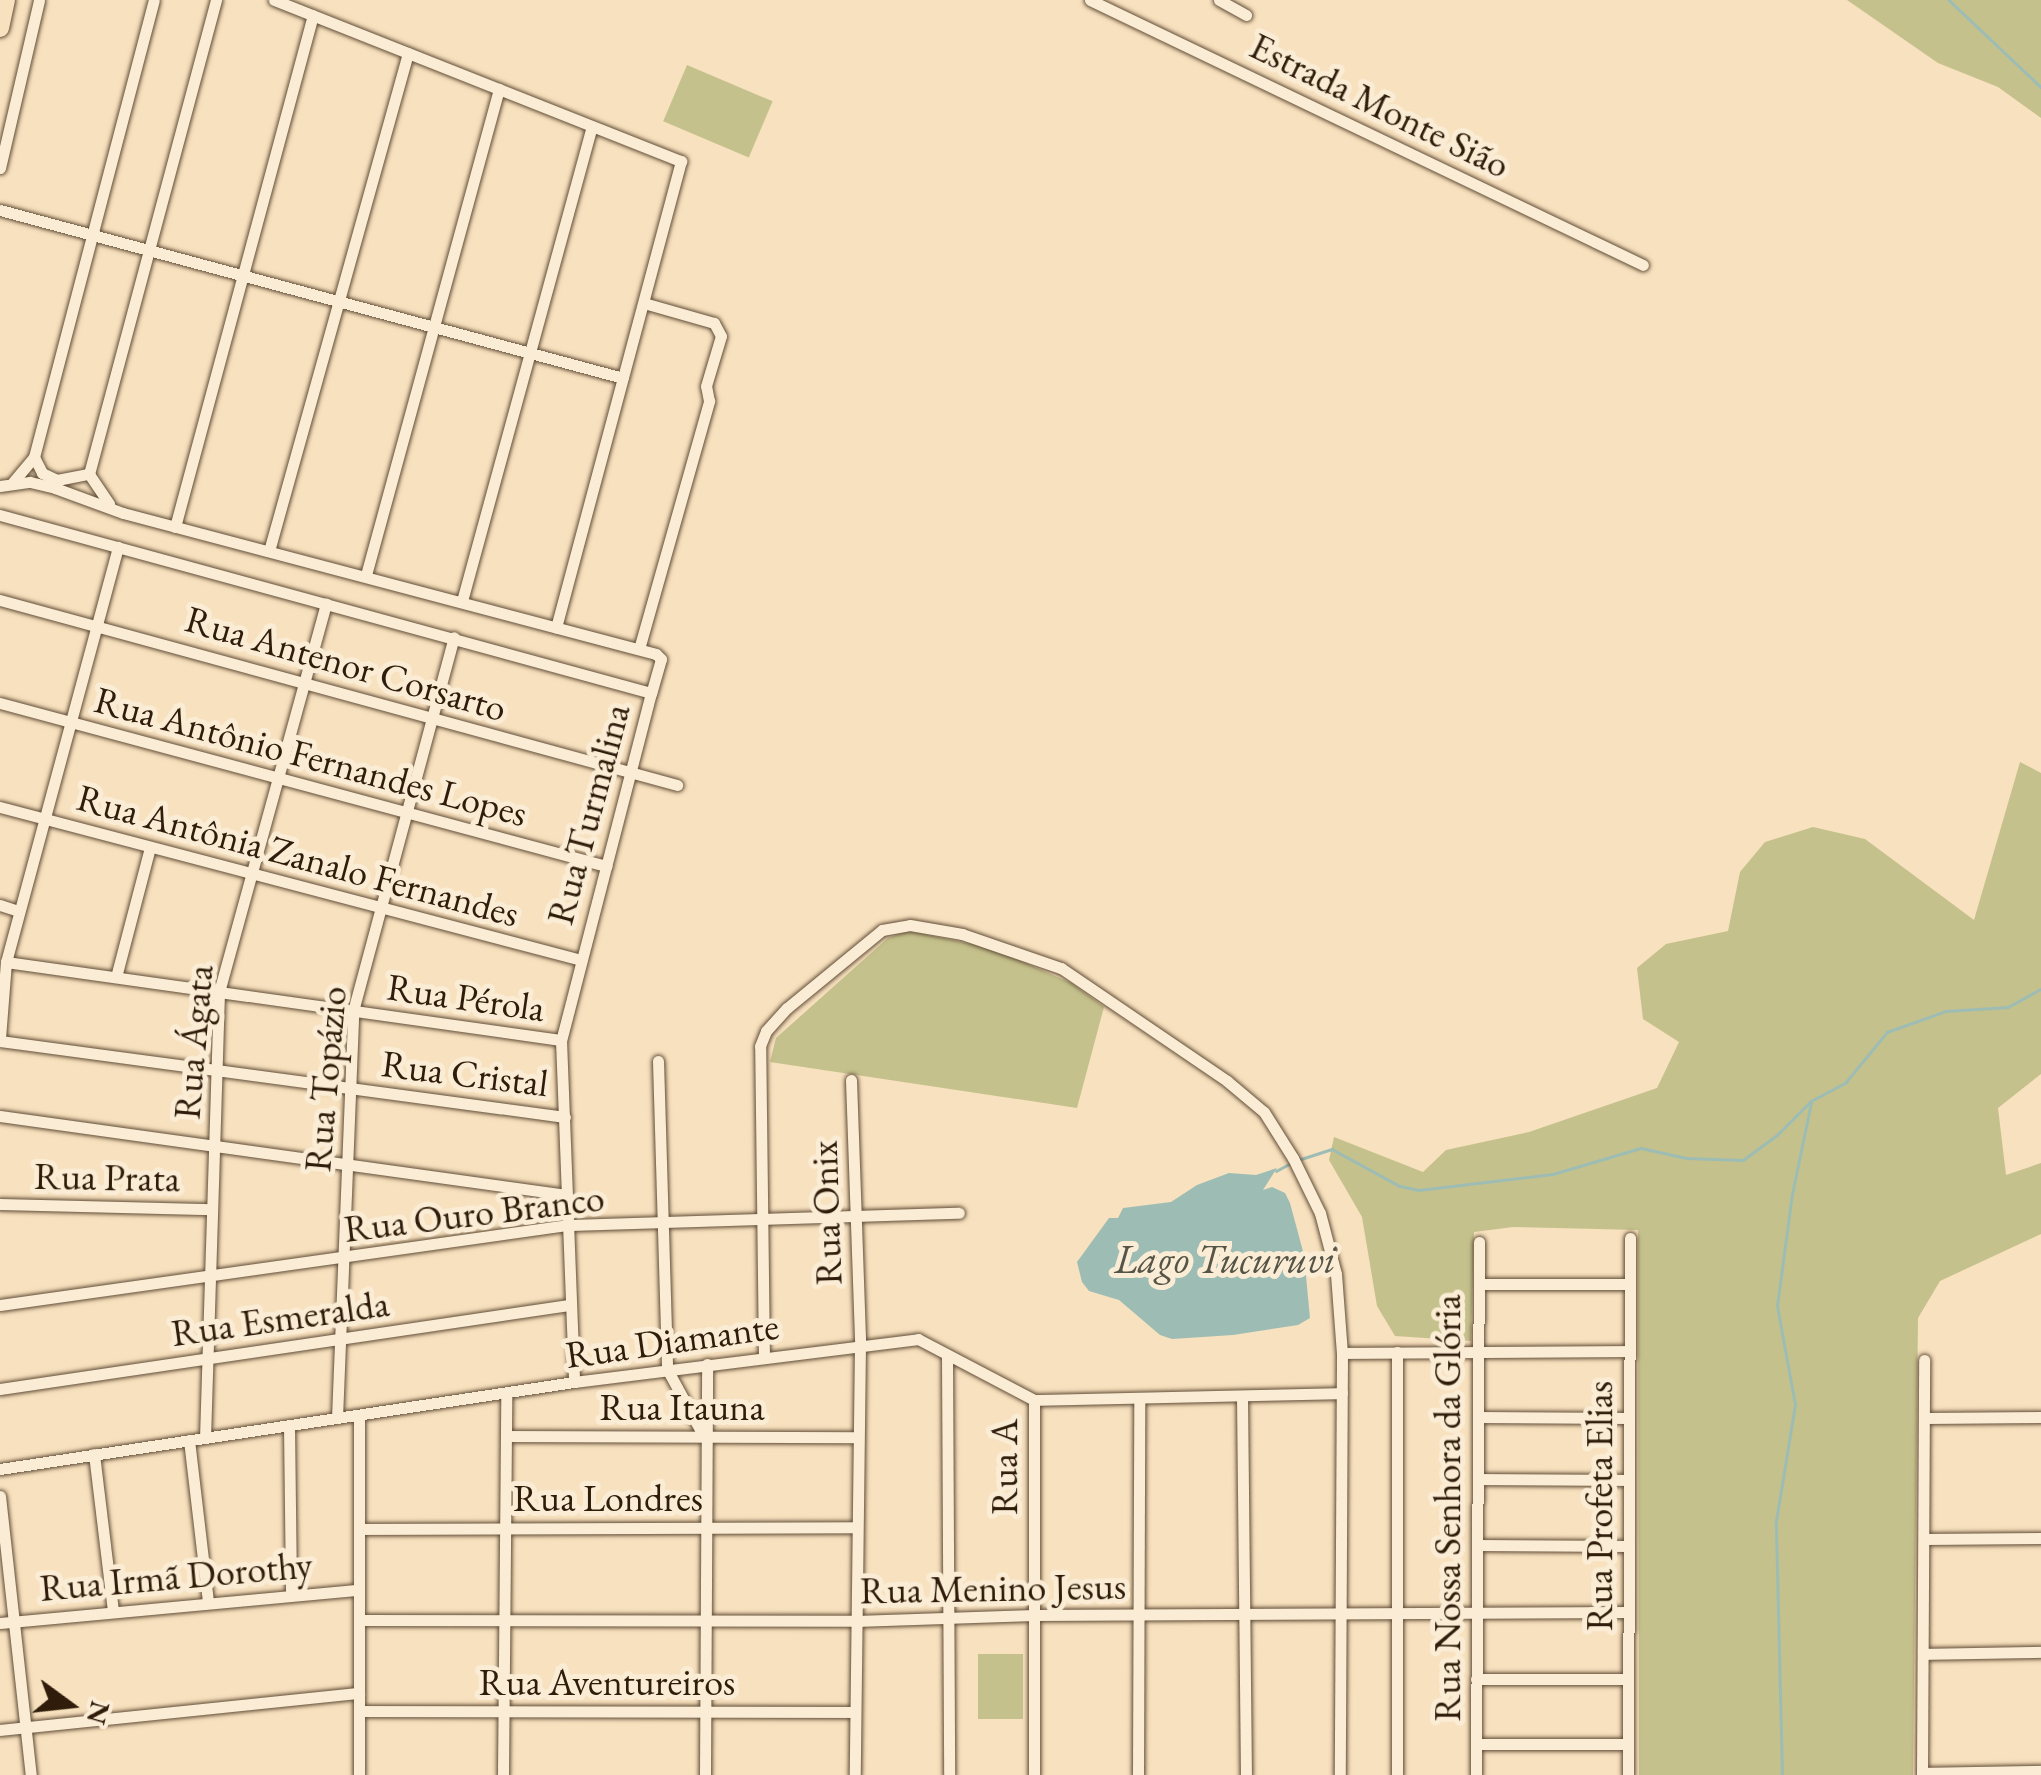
<!DOCTYPE html>
<meta charset="utf-8">
<style>
body{margin:0}
#map{position:relative;width:2041px;height:1775px;overflow:hidden;background:#f8e1be;font-family:"EB Garamond",serif}
div>[style]{position:absolute}
[style*='--x']{left:calc(var(--x)*1px);top:calc(var(--y)*1px);width:calc(var(--w)*1px);rotate:calc(var(--a)*1deg)}
.green>*{inset:0;background:#c5c18c;transform-origin:0 0}
.water>*{inset:0;background:#9dbdb4}
.stream>*{height:2.5px;margin:-1.25px;padding:0 1.25px;transform-origin:1.25px;border-radius:1.25px;background:#9dbdb4}
.roads{filter:drop-shadow(0 0 2px #614d37) drop-shadow(0 0 2px #614d37)}
.minor>*{height:11px;margin:-5.5px;padding:0 5.5px;transform-origin:5.5px;border-radius:5.5px;background:#faecd5}
.primary>*{height:18px;margin:-9px;padding:0 9px;transform-origin:9px;border-radius:9px;background:#f8e1be}
span{translate:-50% -50%;white-space:nowrap;text-align:center;line-height:1.15;-webkit-text-stroke:10px #faecd5;paint-order:stroke}
.street-label{font-size:38px;color:#2f1c0a}
.water-label{font-size:40px;color:#565446;font-style:italic}
.north{position:absolute;left:20px;top:1655px;width:100px;height:100px;-webkit-text-stroke:8px #faecd5;paint-order:stroke;rotate:105deg;font-size:28px;font-weight:700;line-height:40px;text-align:center;color:#2f1c0a}
.north::after{content:'';display:block;margin:auto;width:35px;height:45px;background:#2f1c0a;clip-path:polygon(50% 0,100% 100%,50% 72%,0 100%)}
</style>
<div id="map">
<div class="green">
<div style="clip-path:polygon(1847px 0,2041px 0,2041px 118px,1998px 87px,1938px 63px)"></div>
<div style="left:687px;top:65px;width:93px;height:61px;rotate:23deg"></div>
<div style="clip-path:polygon(2020px 762px,2041px 773px,2041px 1074px,1998px 1108px,2006px 1175px,2041px 1163px,2041px 1234px,1940px 1281px,1918px 1318px,1913px 1775px,1639px 1775px,1638px 1230px,1513px 1227px,1474px 1232px,1471px 1341px,1395px 1336px,1377px 1306px,1362px 1217px,1329px 1160px,1334px 1137px,1423px 1172px,1446px 1150px,1529px 1132px,1657px 1088px,1679px 1042px,1643px 1019px,1637px 968px,1666px 944px,1728px 931px,1740px 872px,1765px 842px,1813px 827px,1865px 839px,1974px 920px)"></div>
<div style="clip-path:polygon(908px 931px,991px 948px,1071px 983px,1104px 1007px,1077px 1108px,770px 1062px,776px 1038px,888px 938px)"></div>
<div style="left:1023px;top:1654px;width:65px;height:45px;rotate:90deg"></div>
</div>
<div class="water">
<div style="clip-path:polygon(1277px 1168px,1263px 1190px,1272px 1187px,1285px 1193px,1290px 1203px,1304px 1255px,1310px 1318px,1298px 1325px,1233px 1335px,1172px 1339px,1160px 1335px,1119px 1300px,1089px 1291px,1082px 1282px,1077px 1262px,1109px 1218px,1118px 1218px,1123px 1208px,1171px 1202px,1197px 1185px,1229px 1173px,1256px 1175px)"></div>
</div>
<div class="stream">
<div style="--x:1949;--y:0;--w:127;--a:43.4"></div>
<div style="--x:1298;--y:1160;--w:36;--a:-18"></div>
<div style="--x:1332;--y:1149;--w:77;--a:28.6"></div>
<div style="--x:1400;--y:1186;--w:19;--a:12"></div>
<div style="--x:1419;--y:1190;--w:135;--a:-6.8"></div>
<div style="--x:1553;--y:1174;--w:92;--a:-16.5"></div>
<div style="--x:1641;--y:1148;--w:46;--a:12.5"></div>
<div style="--x:1686;--y:1158;--w:57;--a:2"></div>
<div style="--x:1743;--y:1160;--w:42;--a:-36.3"></div>
<div style="--x:1777;--y:1135;--w:48;--a:-45"></div>
<div style="--x:1811;--y:1101;--w:40;--a:-28"></div>
<div style="--x:1846;--y:1082;--w:65;--a:-50.6"></div>
<div style="--x:1887;--y:1032;--w:63;--a:-19.6"></div>
<div style="--x:1946;--y:1011;--w:62;--a:-3.7"></div>
<div style="--x:2008;--y:1007;--w:38;--a:-29"></div>
<div style="--x:1276;--y:1171;--w:17;--a:-28"></div>
<div style="--x:1782;--y:1775;--w:254;--a:-91.4"></div>
<div style="--x:1776;--y:1521;--w:118;--a:-80.7"></div>
<div style="--x:1795;--y:1405;--w:101;--a:-100.3"></div>
<div style="--x:1777;--y:1306;--w:113;--a:-82.4"></div>
<div style="--x:1792;--y:1194;--w:93;--a:-78.2"></div>
</div>
<div class="roads">
<div class="minor">
<div style="--x:274;--y:0;--w:438;--a:21.6"></div>
<div style="--x:681;--y:161;--w:483;--a:105"></div>
<div style="--x:1090;--y:0;--w:613;--a:25.6"></div>
<div style="--x:1219;--y:0;--w:31;--a:29"></div>
<div style="--x:0;--y:168;--w:172;--a:-76.9"></div>
<div style="--x:0;--y:210;--w:645;--a:15.09"></div>
<div style="--x:34;--y:457;--w:18;--a:63"></div>
<div style="--x:42;--y:473;--w:17;--a:25"></div>
<div style="--x:57;--y:480;--w:33;--a:-11"></div>
<div style="--x:89;--y:474;--w:491;--a:-75"></div>
<div style="--x:89;--y:474;--w:36;--a:56"></div>
<div style="--x:13;--y:482;--w:33;--a:-50"></div>
<div style="--x:34;--y:457;--w:472;--a:-75.3"></div>
<div style="--x:0;--y:486;--w:30;--a:-8"></div>
<div style="--x:30;--y:482;--w:26;--a:13"></div>
<div style="--x:55;--y:488;--w:72;--a:20.2"></div>
<div style="--x:123;--y:513;--w:551;--a:14.82"></div>
<div style="--x:656;--y:654;--w:7;--a:45"></div>
<div style="--x:661;--y:659;--w:35;--a:106"></div>
<div style="--x:0;--y:515;--w:675;--a:15.29"></div>
<div style="--x:651;--y:693;--w:358;--a:104.5"></div>
<div style="--x:561;--y:1040;--w:342;--a:87.8"></div>
<div style="--x:175;--y:527;--w:530;--a:-74.92"></div>
<div style="--x:269;--y:551;--w:517;--a:-74.4"></div>
<div style="--x:366;--y:575;--w:504;--a:-74.7"></div>
<div style="--x:0;--y:600;--w:702;--a:15.28"></div>
<div style="--x:462;--y:601;--w:492;--a:-74.7"></div>
<div style="--x:639;--y:649;--w:258;--a:-74.2"></div>
<div style="--x:709;--y:401;--w:15;--a:-101"></div>
<div style="--x:706;--y:386;--w:52;--a:-73.3"></div>
<div style="--x:721;--y:336;--w:15;--a:-118"></div>
<div style="--x:714;--y:323;--w:73;--a:-164.1"></div>
<div style="--x:0;--y:703;--w:628;--a:15.05"></div>
<div style="--x:0;--y:807;--w:601;--a:14.75"></div>
<div style="--x:0;--y:905;--w:19;--a:18"></div>
<div style="--x:6;--y:962;--w:560;--a:8"></div>
<div style="--x:116;--y:977;--w:134;--a:-75.3"></div>
<div style="--x:0;--y:1038;--w:76;--a:-85.5"></div>
<div style="--x:6;--y:962;--w:430;--a:-74.9"></div>
<div style="--x:0;--y:1041;--w:570;--a:7.66"></div>
<div style="--x:658;--y:1061;--w:308;--a:88.3"></div>
<div style="--x:667;--y:1369;--w:77;--a:61.4"></div>
<div style="--x:851;--y:1080;--w:264;--a:88"></div>
<div style="--x:860;--y:1344;--w:431;--a:90.7"></div>
<div style="--x:0;--y:1116;--w:572;--a:7.93"></div>
<div style="--x:0;--y:1204;--w:212;--a:1.4"></div>
<div style="--x:1479;--y:1284;--w:151;--a:0"></div>
<div style="--x:0;--y:1305;--w:574;--a:-8.02"></div>
<div style="--x:568;--y:1225;--w:391;--a:-1.8"></div>
<div style="--x:1342;--y:1353;--w:288;--a:-0.4"></div>
<div style="--x:947;--y:1356;--w:419;--a:89.7"></div>
<div style="--x:764;--y:1358;--w:312;--a:-90.7"></div>
<div style="--x:760;--y:1046;--w:16;--a:-68"></div>
<div style="--x:766;--y:1031;--w:31;--a:-48"></div>
<div style="--x:787;--y:1008;--w:123;--a:-39.4"></div>
<div style="--x:882;--y:930;--w:28;--a:-10"></div>
<div style="--x:910;--y:925;--w:53;--a:9.8"></div>
<div style="--x:962;--y:934;--w:105;--a:19"></div>
<div style="--x:1061;--y:968;--w:201;--a:34.2"></div>
<div style="--x:1227;--y:1081;--w:48;--a:40"></div>
<div style="--x:1264;--y:1112;--w:54;--a:57.8"></div>
<div style="--x:1293;--y:1158;--w:61;--a:63.9"></div>
<div style="--x:1320;--y:1213;--w:63;--a:75.3"></div>
<div style="--x:1336;--y:1274;--w:79;--a:85.7"></div>
<div style="--x:1342;--y:1353;--w:422;--a:90.3"></div>
<div style="--x:0;--y:1389;--w:575;--a:-8.4"></div>
<div style="--x:1242;--y:1396;--w:379;--a:89.4"></div>
<div style="--x:1034;--y:1400;--w:375;--a:90"></div>
<div style="--x:1478;--y:1417;--w:151;--a:0.4"></div>
<div style="--x:337;--y:1418;--w:407;--a:-87.7"></div>
<div style="--x:353;--y:1011;--w:387;--a:-74.9"></div>
<div style="--x:1925;--y:1418;--w:116;--a:-0.5"></div>
<div style="--x:289;--y:1425;--w:169;--a:89.3"></div>
<div style="--x:507;--y:1436;--w:350;--a:0.2"></div>
<div style="--x:205;--y:1438;--w:446;--a:-88.2"></div>
<div style="--x:219;--y:992;--w:403;--a:-74.6"></div>
<div style="--x:189;--y:1440;--w:162;--a:83.3"></div>
<div style="--x:94;--y:1454;--w:159;--a:83.1"></div>
<div style="--x:0;--y:1469;--w:581;--a:-8.62"></div>
<div style="--x:574;--y:1382;--w:347;--a:-7.1"></div>
<div style="--x:918;--y:1339;--w:131;--a:27.7"></div>
<div style="--x:1034;--y:1400;--w:308;--a:-1.3"></div>
<div style="--x:1478;--y:1479;--w:151;--a:0.4"></div>
<div style="--x:0;--y:1496;--w:281;--a:83.7"></div>
<div style="--x:359;--y:1529;--w:498;--a:-0.2"></div>
<div style="--x:1925;--y:1539;--w:116;--a:-0.5"></div>
<div style="--x:1477;--y:1545;--w:152;--a:0.4"></div>
<div style="--x:359;--y:1620;--w:497;--a:0.1"></div>
<div style="--x:856;--y:1621;--w:178;--a:-1.9"></div>
<div style="--x:1034;--y:1615;--w:595;--a:-0.29"></div>
<div style="--x:0;--y:1623;--w:360;--a:-5.3"></div>
<div style="--x:1923;--y:1654;--w:118;--a:-1"></div>
<div style="--x:1476;--y:1679;--w:152;--a:0"></div>
<div style="--x:359;--y:1711;--w:496;--a:0.1"></div>
<div style="--x:0;--y:1730;--w:361;--a:-5.9"></div>
<div style="--x:1476;--y:1744;--w:152;--a:0"></div>
<div style="--x:1922;--y:1773;--w:119;--a:-1"></div>
<div style="--x:359;--y:1775;--w:359;--a:-90"></div>
<div style="--x:503;--y:1775;--w:380;--a:-89.5"></div>
<div style="--x:705;--y:1775;--w:411;--a:-89.7"></div>
<div style="--x:1138;--y:1775;--w:377;--a:-89.8"></div>
<div style="--x:1397;--y:1775;--w:423;--a:-90"></div>
<div style="--x:1476;--y:1775;--w:533;--a:-89.68"></div>
<div style="--x:1628;--y:1775;--w:537;--a:-89.79"></div>
<div style="--x:1922;--y:1775;--w:415;--a:-89.7"></div>
</div>
<div class="primary">
<div style="--x:0;--y:28;--w:29;--a:-78"></div>
</div>
</div>
<div class="street-label">
<span style="left:1380px;top:105px;rotate:26deg">Estrada Monte Sião</span>
<span style="left:346px;top:663px;rotate:16deg">Rua Antenor Corsarto</span>
<span style="left:311px;top:756px;rotate:15deg">Rua Antônio Fernandes Lopes</span>
<span style="left:588px;top:814px;rotate:-75deg">Rua Turmalina</span>
<span style="left:298px;top:855px;rotate:15deg">Rua Antônia Zanalo Fernandes</span>
<span style="left:466px;top:997px;rotate:8deg">Rua Pérola</span>
<span style="left:193px;top:1042px;rotate:-85deg">Rua Ágata</span>
<span style="left:465px;top:1073px;rotate:7deg">Rua Cristal</span>
<span style="left:325px;top:1079px;rotate:-85deg">Rua Topázio</span>
<span style="left:107px;top:1177px;rotate:1deg">Rua Prata</span>
<span style="left:474px;top:1213px;rotate:-7deg">Rua Ouro Branco</span>
<span style="left:826px;top:1213px;rotate:-92deg">Rua Onix</span>
<span style="left:280px;top:1318px;rotate:-8deg">Rua Esmeralda</span>
<span style="left:672px;top:1340px;rotate:-8deg">Rua Diamante</span>
<span style="left:682px;top:1407px">Rua Itauna</span>
<span style="left:1004px;top:1467px;rotate:-90deg">Rua A</span>
<span style="left:608px;top:1498px">Rua Londres</span>
<span style="left:1599px;top:1506px;rotate:-90deg">Rua Profeta Elias</span>
<span style="left:1447px;top:1508px;rotate:-90deg">Rua Nossa Senhora da Glória</span>
<span style="left:176px;top:1576px;rotate:-5deg">Rua Irmã Dorothy</span>
<span style="left:993px;top:1588px;rotate:-1deg">Rua Menino Jesus</span>
<span style="left:607px;top:1682px">Rua Aventureiros</span>
</div>
<div class="water-label">
<span style="left:1225px;top:1259px">Lago Tucuruvi</span>
</div>
<div class="north">N</div>
</div>
